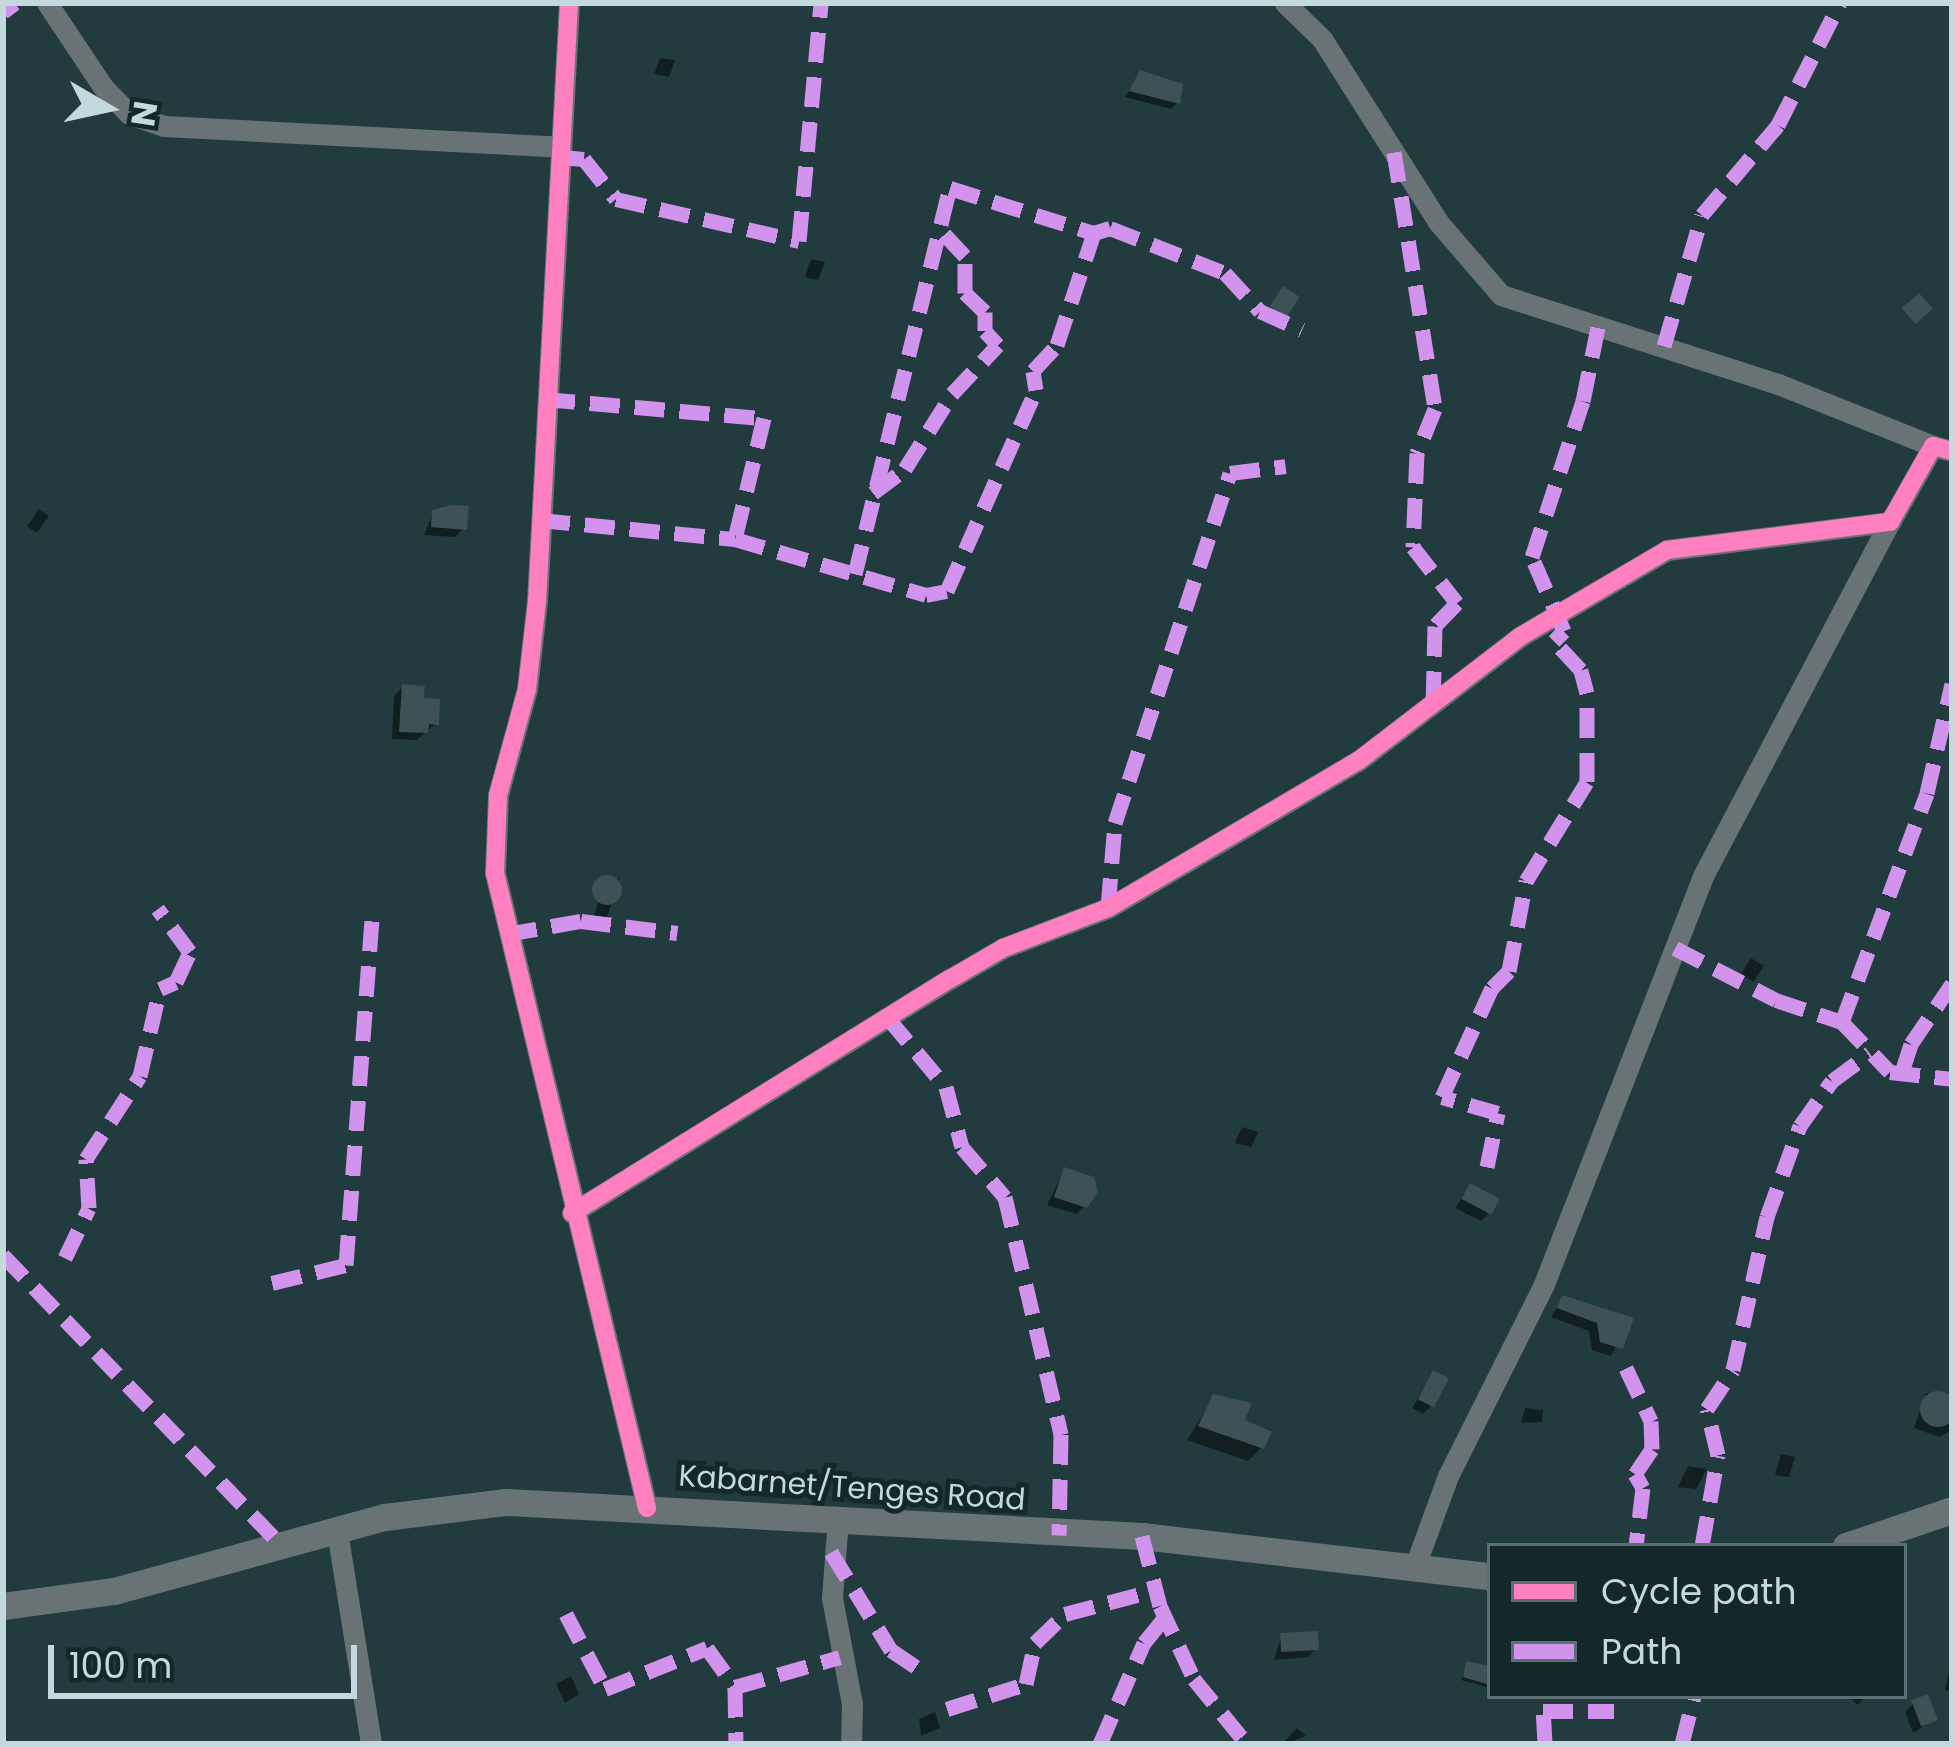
<!DOCTYPE html>
<style>
body{margin:0}
#map{position:relative;width:1955px;height:1747px;overflow:hidden;background:#213b3f;font-family:Poppins,sans-serif}
div>[style]{position:absolute}
[style*='--x']{left:calc(var(--x)*1px);top:calc(var(--y)*1px);width:calc(var(--w)*1px);rotate:calc(var(--a)*1deg)}
.shadow>*{inset:0;background:#0007;transform-origin:0 0}
.building>*{inset:0;background:#3d5156;transform-origin:0 0}
.round{border-radius:50%}
.minor>*{height:21px;margin:-10.5px;padding:0 10.5px;transform-origin:10.5px;border-radius:10.5px;background:#697375}
.tertiary>*{height:27px;margin:-13.5px;padding:0 13.5px;transform-origin:13.5px;border-radius:13.5px;background:#697375}
.quiet>*{height:15px;margin-top:-7.5px;transform-origin:0;background:repeating-linear-gradient(90deg,#d193ec 0 30px,transparent 0 45px)}
.cycleway>*{height:18px;margin:-9px;padding:0 9px;transform-origin:9px;border-radius:9px;background:#ff80c0}
span{translate:-50% -50%;white-space:nowrap;text-align:center;line-height:1.15;-webkit-text-stroke:10px #14282b;paint-order:stroke}
.street-label{font-size:30px;color:#c2dade}
.frame{position:absolute;inset:0;border:6px solid #c2dade;pointer-events:none}
.legend{position:absolute;left:1487px;top:1543px;width:420px;height:156px;box-sizing:border-box;background:#14282b;border:3px solid #5a6f73;margin:0;padding:15px 21px;list-style:none;font-size:36px;color:#c2dade}
.legend li{display:flex;align-items:center;gap:24px;height:60px}
.legend b{width:60px;border:3px solid #5a6f73}
.north{position:absolute;left:48px;top:48px;width:120px;height:120px;-webkit-text-stroke:9px #14282b;paint-order:stroke;rotate:99deg;font-size:33px;font-weight:700;line-height:48px;text-align:center;color:#c2dade}
.north::after{content:'';display:block;margin:auto;width:42px;height:54px;background:#c2dade;clip-path:polygon(50% 0,100% 100%,50% 72%,0 100%)}
.scale{position:absolute;left:48px;top:1645px;width:309px;height:54px;box-sizing:border-box;border:6px solid #c2dade;border-top:0;padding-left:15px;font-size:36px;line-height:42px;white-space:nowrap;color:#c2dade;-webkit-text-stroke:9px #14282b;paint-order:stroke}
</style>
<div id="map">
<div class="shadow">
<div style="clip-path:polygon(660px 58px,675px 60px,669px 77px,654px 74px)"></div>
<div style="clip-path:polygon(1141px 73px,1177px 103px,1171px 109px,1125px 97px)"></div>
<div style="clip-path:polygon(811px 259px,825px 262px,818px 280px,805px 277px)"></div>
<div style="left:39px;top:509px;width:12px;height:21px;rotate:35deg"></div>
<div style="clip-path:polygon(433px 513px,464px 528px,455px 537px,424px 535px)"></div>
<div style="clip-path:polygon(403px 687px,436px 723px,417px 740px,392px 739px,394px 696px)"></div>
<div style="left:607px;top:875px;width:13px;height:43px;rotate:18deg"></div>
<div style="left:1751px;top:958px;width:15px;height:19px;rotate:32deg"></div>
<div style="clip-path:polygon(1242px 1127px,1258px 1132px,1251px 1147px,1235px 1143px)"></div>
<div style="clip-path:polygon(1064px 1170px,1085px 1206px,1076px 1214px,1047px 1205px)"></div>
<div style="clip-path:polygon(1470px 1187px,1489px 1213px,1481px 1221px,1455px 1208px)"></div>
<div style="clip-path:polygon(1563px 1299px,1630px 1320px,1611px 1356px,1592px 1350px,1589px 1331px,1551px 1317px)"></div>
<div style="clip-path:polygon(1434px 1373px,1431px 1406px,1423px 1414px,1412px 1408px)"></div>
<div style="clip-path:polygon(1926px 1393px,1952px 1398px,1952px 1430px,1939px 1437px,1914px 1428px)"></div>
<div style="clip-path:polygon(1214px 1397px,1262px 1447px,1248px 1461px,1187px 1440px)"></div>
<div style="clip-path:polygon(1525px 1408px,1543px 1410px,1542px 1422px,1521px 1423px)"></div>
<div style="clip-path:polygon(1781px 1454px,1795px 1457px,1789px 1477px,1775px 1475px)"></div>
<div style="clip-path:polygon(1688px 1466px,1707px 1469px,1696px 1489px,1678px 1487px)"></div>
<div style="clip-path:polygon(1281px 1637px,1316px 1648px,1308px 1657px,1274px 1660px)"></div>
<div style="clip-path:polygon(1952px 1658px,1952px 1691px,1945px 1690px)"></div>
<div style="clip-path:polygon(1467px 1665px,1490px 1669px,1490px 1688px,1461px 1680px)"></div>
<div style="clip-path:polygon(571px 1676px,579px 1694px,565px 1703px,556px 1684px)"></div>
<div style="clip-path:polygon(1849px 1696px,1867px 1696px,1857px 1705px)"></div>
<div style="clip-path:polygon(1913px 1704px,1935px 1719px,1913px 1733px,1905px 1712px)"></div>
<div style="clip-path:polygon(935px 1712px,940px 1728px,921px 1736px,919px 1719px)"></div>
<div style="clip-path:polygon(1297px 1728px,1306px 1736px,1284px 1744px,1283px 1743px)"></div>
</div>
<div class="building">
<div style="clip-path:polygon(1140px 70px,1183px 84px,1180px 104px,1129px 91px)"></div>
<div style="left:1283px;top:286px;width:20px;height:24px;rotate:33deg"></div>
<div style="left:1919px;top:293px;width:21px;height:23px;rotate:49deg"></div>
<div style="clip-path:polygon(452px 505px,469px 506px,467px 530px,431px 527px,432px 510px)"></div>
<div style="clip-path:polygon(402px 684px,425px 686px,424px 698px,440px 699px,439px 725px,429px 724px,428px 733px,399px 732px)"></div>
<div class="round" style="left:592px;top:875px;width:30px;height:30px"></div>
<div style="clip-path:polygon(1064px 1167px,1094px 1177px,1098px 1192px,1087px 1208px,1054px 1197px)"></div>
<div style="left:1470px;top:1183px;width:34px;height:18px;rotate:28deg"></div>
<div style="clip-path:polygon(1562px 1295px,1634px 1318px,1623px 1349px,1600px 1342px,1597px 1323px,1557px 1308px)"></div>
<div style="left:1433px;top:1370px;width:18px;height:33px;rotate:27deg"></div>
<div class="round" style="left:1920px;top:1391px;width:36px;height:36px"></div>
<div style="clip-path:polygon(1213px 1394px,1252px 1403px,1245px 1420px,1272px 1432px,1264px 1449px,1198px 1426px)"></div>
<div style="left:1318px;top:1631px;width:19px;height:38px;rotate:87deg"></div>
<div style="clip-path:polygon(1466px 1661px,1490px 1666px,1490px 1685px,1463px 1677px)"></div>
<div style="left:1928px;top:1694px;width:28px;height:18px;rotate:69deg"></div>
</div>
<div class="minor">
<div style="--x:47;--y:3;--w:101;--a:56.3"></div>
<div style="--x:103;--y:87;--w:37;--a:46"></div>
<div style="--x:129;--y:114;--w:37;--a:19"></div>
<div style="--x:164;--y:126;--w:398;--a:3"></div>
<div style="--x:569;--y:3;--w:599;--a:93.06"></div>
<div style="--x:537;--y:601;--w:89;--a:96.5"></div>
<div style="--x:527;--y:689;--w:110;--a:105.3"></div>
<div style="--x:498;--y:795;--w:78;--a:92.2"></div>
<div style="--x:495;--y:873;--w:653;--a:76.54"></div>
<div style="--x:1285;--y:3;--w:52;--a:44.2"></div>
<div style="--x:1322;--y:39;--w:217;--a:57.6"></div>
<div style="--x:1438;--y:222;--w:96;--a:49.2"></div>
<div style="--x:1501;--y:295;--w:291;--a:17.8"></div>
<div style="--x:1778;--y:384;--w:167;--a:21.8"></div>
<div style="--x:572;--y:1213;--w:445;--a:-31.8"></div>
<div style="--x:950;--y:979;--w:61;--a:-30.3"></div>
<div style="--x:1003;--y:948;--w:112;--a:-20.9"></div>
<div style="--x:1108;--y:908;--w:290;--a:-30.5"></div>
<div style="--x:1358;--y:761;--w:205;--a:-37.5"></div>
<div style="--x:1521;--y:636;--w:169;--a:-30.5"></div>
<div style="--x:1667;--y:550;--w:225;--a:-7.2"></div>
<div style="--x:1890;--y:522;--w:87;--a:-60.5"></div>
<div style="--x:1933;--y:446;--w:20;--a:15"></div>
<div style="--x:838;--y:1518;--w:80;--a:94.3"></div>
<div style="--x:832;--y:1598;--w:108;--a:79.3"></div>
<div style="--x:852;--y:1704;--w:40;--a:91.4"></div>
<div style="--x:337;--y:1531;--w:216;--a:80.9"></div>
<div style="--x:1415;--y:1566;--w:96;--a:-69.9"></div>
<div style="--x:1448;--y:1476;--w:215;--a:-63.4"></div>
<div style="--x:1544;--y:1284;--w:438;--a:-68.7"></div>
<div style="--x:1703;--y:876;--w:400;--a:-62.2"></div>
</div>
<div class="tertiary">
<div style="--x:1846;--y:1546;--w:112;--a:-18.8"></div>
<div style="--x:3;--y:1606;--w:112;--a:-7.7"></div>
<div style="--x:114;--y:1591;--w:281;--a:-15.3"></div>
<div style="--x:385;--y:1517;--w:122;--a:-7.1"></div>
<div style="--x:506;--y:1502;--w:637;--a:3.06"></div>
<div style="--x:1142;--y:1536;--w:350;--a:6.6"></div>
</div>
<div class="quiet">
<div style="--x:3;--y:12;--w:15;--a:-37"></div>
<div style="--x:1394;--y:152;--w:260;--a:80.9"></div>
<div style="--x:1435;--y:409;--w:48;--a:112.2"></div>
<div style="--x:1417;--y:453;--w:94;--a:92.4"></div>
<div style="--x:1413;--y:547;--w:71;--a:51.8"></div>
<div style="--x:1457;--y:603;--w:32;--a:134"></div>
<div style="--x:1435;--y:626;--w:81;--a:91.4"></div>
<div style="--x:561;--y:157;--w:23;--a:5"></div>
<div style="--x:584;--y:159;--w:51;--a:51.3"></div>
<div style="--x:616;--y:199;--w:188;--a:12.9"></div>
<div style="--x:799;--y:241;--w:239;--a:-84.7"></div>
<div style="--x:1664;--y:346;--w:136;--a:-73.8"></div>
<div style="--x:1702;--y:215;--w:118;--a:-49.8"></div>
<div style="--x:1778;--y:125;--w:137;--a:-63.1"></div>
<div style="--x:545;--y:399;--w:220;--a:5"></div>
<div style="--x:764;--y:418;--w:124;--a:103.5"></div>
<div style="--x:735;--y:539;--w:199;--a:16.3"></div>
<div style="--x:926;--y:595;--w:21;--a:-11"></div>
<div style="--x:947;--y:591;--w:220;--a:-66.1"></div>
<div style="--x:1036;--y:390;--w:19;--a:-99"></div>
<div style="--x:1033;--y:371;--w:35;--a:-47"></div>
<div style="--x:1057;--y:345;--w:118;--a:-71.7"></div>
<div style="--x:873;--y:493;--w:40;--a:-37"></div>
<div style="--x:905;--y:469;--w:89;--a:-57.9"></div>
<div style="--x:952;--y:394;--w:67;--a:-46.8"></div>
<div style="--x:998;--y:345;--w:19;--a:-133"></div>
<div style="--x:985;--y:331;--w:19;--a:-90"></div>
<div style="--x:985;--y:312;--w:28;--a:-136"></div>
<div style="--x:965;--y:293;--w:37;--a:-90"></div>
<div style="--x:965;--y:256;--w:40;--a:-133"></div>
<div style="--x:540;--y:520;--w:196;--a:5.6"></div>
<div style="--x:855;--y:574;--w:398;--a:-76.2"></div>
<div style="--x:950;--y:188;--w:151;--a:17.4"></div>
<div style="--x:1094;--y:233;--w:17;--a:-17"></div>
<div style="--x:1110;--y:228;--w:123;--a:21.4"></div>
<div style="--x:1225;--y:273;--w:52;--a:47.4"></div>
<div style="--x:1260;--y:311;--w:46;--a:24.3"></div>
<div style="--x:1108;--y:908;--w:85;--a:-85.3"></div>
<div style="--x:1115;--y:823;--w:368;--a:-71.8"></div>
<div style="--x:1230;--y:473;--w:56;--a:-7.1"></div>
<div style="--x:507;--y:934;--w:75;--a:-10"></div>
<div style="--x:581;--y:921;--w:97;--a:7.1"></div>
<div style="--x:1675;--y:948;--w:114;--a:27.2"></div>
<div style="--x:1776;--y:1000;--w:70;--a:18.4"></div>
<div style="--x:1842;--y:1022;--w:69;--a:46.2"></div>
<div style="--x:1890;--y:1072;--w:62;--a:6.4"></div>
<div style="--x:888;--y:1018;--w:90;--a:50"></div>
<div style="--x:946;--y:1087;--w:62;--a:75.1"></div>
<div style="--x:962;--y:1147;--w:66;--a:49.3"></div>
<div style="--x:1005;--y:1197;--w:244;--a:76.7"></div>
<div style="--x:1061;--y:1434;--w:101;--a:91.1"></div>
<div style="--x:1842;--y:1022;--w:244;--a:-69.6"></div>
<div style="--x:1927;--y:793;--w:112;--a:-77.1"></div>
<div style="--x:1902;--y:1072;--w:29;--a:-72"></div>
<div style="--x:1911;--y:1044;--w:73;--a:-55.7"></div>
<div style="--x:1487;--y:1167;--w:55;--a:-78.5"></div>
<div style="--x:1498;--y:1113;--w:58;--a:-164.1"></div>
<div style="--x:1442;--y:1097;--w:120;--a:-65.4"></div>
<div style="--x:1492;--y:988;--w:24;--a:-45"></div>
<div style="--x:1509;--y:971;--w:92;--a:-79.3"></div>
<div style="--x:1526;--y:881;--w:116;--a:-58.4"></div>
<div style="--x:1587;--y:782;--w:89;--a:-90"></div>
<div style="--x:1587;--y:693;--w:24;--a:-105"></div>
<div style="--x:1581;--y:670;--w:40;--a:-133"></div>
<div style="--x:1554;--y:641;--w:14;--a:-45"></div>
<div style="--x:1564;--y:631;--w:81;--a:-113.4"></div>
<div style="--x:1532;--y:557;--w:164;--a:-71.9"></div>
<div style="--x:1583;--y:401;--w:76;--a:-78.5"></div>
<div style="--x:3;--y:1255;--w:403;--a:46.2"></div>
<div style="--x:65;--y:1258;--w:55;--a:-64.4"></div>
<div style="--x:89;--y:1208;--w:49;--a:-93.5"></div>
<div style="--x:86;--y:1159;--w:99;--a:-57"></div>
<div style="--x:140;--y:1076;--w:89;--a:-77.1"></div>
<div style="--x:160;--y:989;--w:17;--a:-24"></div>
<div style="--x:176;--y:982;--w:33;--a:-65"></div>
<div style="--x:190;--y:952;--w:54;--a:-126.7"></div>
<div style="--x:272;--y:1283;--w:76;--a:-13.7"></div>
<div style="--x:346;--y:1265;--w:359;--a:-85.7"></div>
<div style="--x:1626;--y:1368;--w:59;--a:64.7"></div>
<div style="--x:1651;--y:1421;--w:28;--a:88"></div>
<div style="--x:1652;--y:1449;--w:30;--a:124"></div>
<div style="--x:1635;--y:1474;--w:16;--a:60"></div>
<div style="--x:1643;--y:1488;--w:58;--a:96.9"></div>
<div style="--x:1142;--y:1536;--w:72;--a:75.6"></div>
<div style="--x:1160;--y:1606;--w:81;--a:65"></div>
<div style="--x:1194;--y:1679;--w:84;--a:50.8"></div>
<div style="--x:1702;--y:1546;--w:92;--a:-80"></div>
<div style="--x:1718;--y:1455;--w:47;--a:-103.4"></div>
<div style="--x:1707;--y:1409;--w:47;--a:-56.3"></div>
<div style="--x:1733;--y:1370;--w:157;--a:-77.5"></div>
<div style="--x:1767;--y:1217;--w:97;--a:-70.1"></div>
<div style="--x:1800;--y:1126;--w:55;--a:-54.6"></div>
<div style="--x:1832;--y:1081;--w:47;--a:-36.4"></div>
<div style="--x:831;--y:1552;--w:115;--a:58.5"></div>
<div style="--x:891;--y:1650;--w:36;--a:34"></div>
<div style="--x:566;--y:1614;--w:85;--a:62.5"></div>
<div style="--x:605;--y:1689;--w:110;--a:-21.9"></div>
<div style="--x:707;--y:1648;--w:48;--a:54.3"></div>
<div style="--x:735;--y:1687;--w:109;--a:-15.9"></div>
<div style="--x:735;--y:1687;--w:57;--a:89"></div>
<div style="--x:947;--y:1709;--w:83;--a:-17.6"></div>
<div style="--x:1026;--y:1684;--w:42;--a:-77.6"></div>
<div style="--x:1035;--y:1643;--w:42;--a:-44"></div>
<div style="--x:1065;--y:1614;--w:94;--a:-14.8"></div>
<div style="--x:1100;--y:1744;--w:110;--a:-66.5"></div>
<div style="--x:1144;--y:1643;--w:33;--a:-51"></div>
<div style="--x:1545;--y:1744;--w:33;--a:-93"></div>
<div style="--x:1543;--y:1711;--w:71;--a:0"></div>
<div style="--x:1682;--y:1744;--w:49;--a:-76"></div>
</div>
<div class="cycleway">
<div style="--x:569;--y:3;--w:599;--a:93.06"></div>
<div style="--x:537;--y:601;--w:89;--a:96.5"></div>
<div style="--x:527;--y:689;--w:110;--a:105.3"></div>
<div style="--x:498;--y:795;--w:78;--a:92.2"></div>
<div style="--x:495;--y:873;--w:653;--a:76.54"></div>
<div style="--x:572;--y:1213;--w:445;--a:-31.8"></div>
<div style="--x:950;--y:979;--w:61;--a:-30.3"></div>
<div style="--x:1003;--y:948;--w:112;--a:-20.9"></div>
<div style="--x:1108;--y:908;--w:290;--a:-30.5"></div>
<div style="--x:1358;--y:761;--w:205;--a:-37.5"></div>
<div style="--x:1521;--y:636;--w:169;--a:-30.5"></div>
<div style="--x:1667;--y:550;--w:225;--a:-7.2"></div>
<div style="--x:1890;--y:522;--w:87;--a:-60.5"></div>
<div style="--x:1933;--y:446;--w:20;--a:15"></div>
</div>
<div class="street-label">
<span style="left:852px;top:1488px;rotate:4deg">Kabarnet/Tenges Road</span>
</div>
<div class="frame"></div>
<ul class="legend">
<li><b style="height:15px;background:#ff80c0"></b>Cycle path</li>
<li><b style="height:15px;background:#d193ec"></b>Path</li>
</ul>
<div class="north">N</div>
<div class="scale">100 m</div>
</div>
